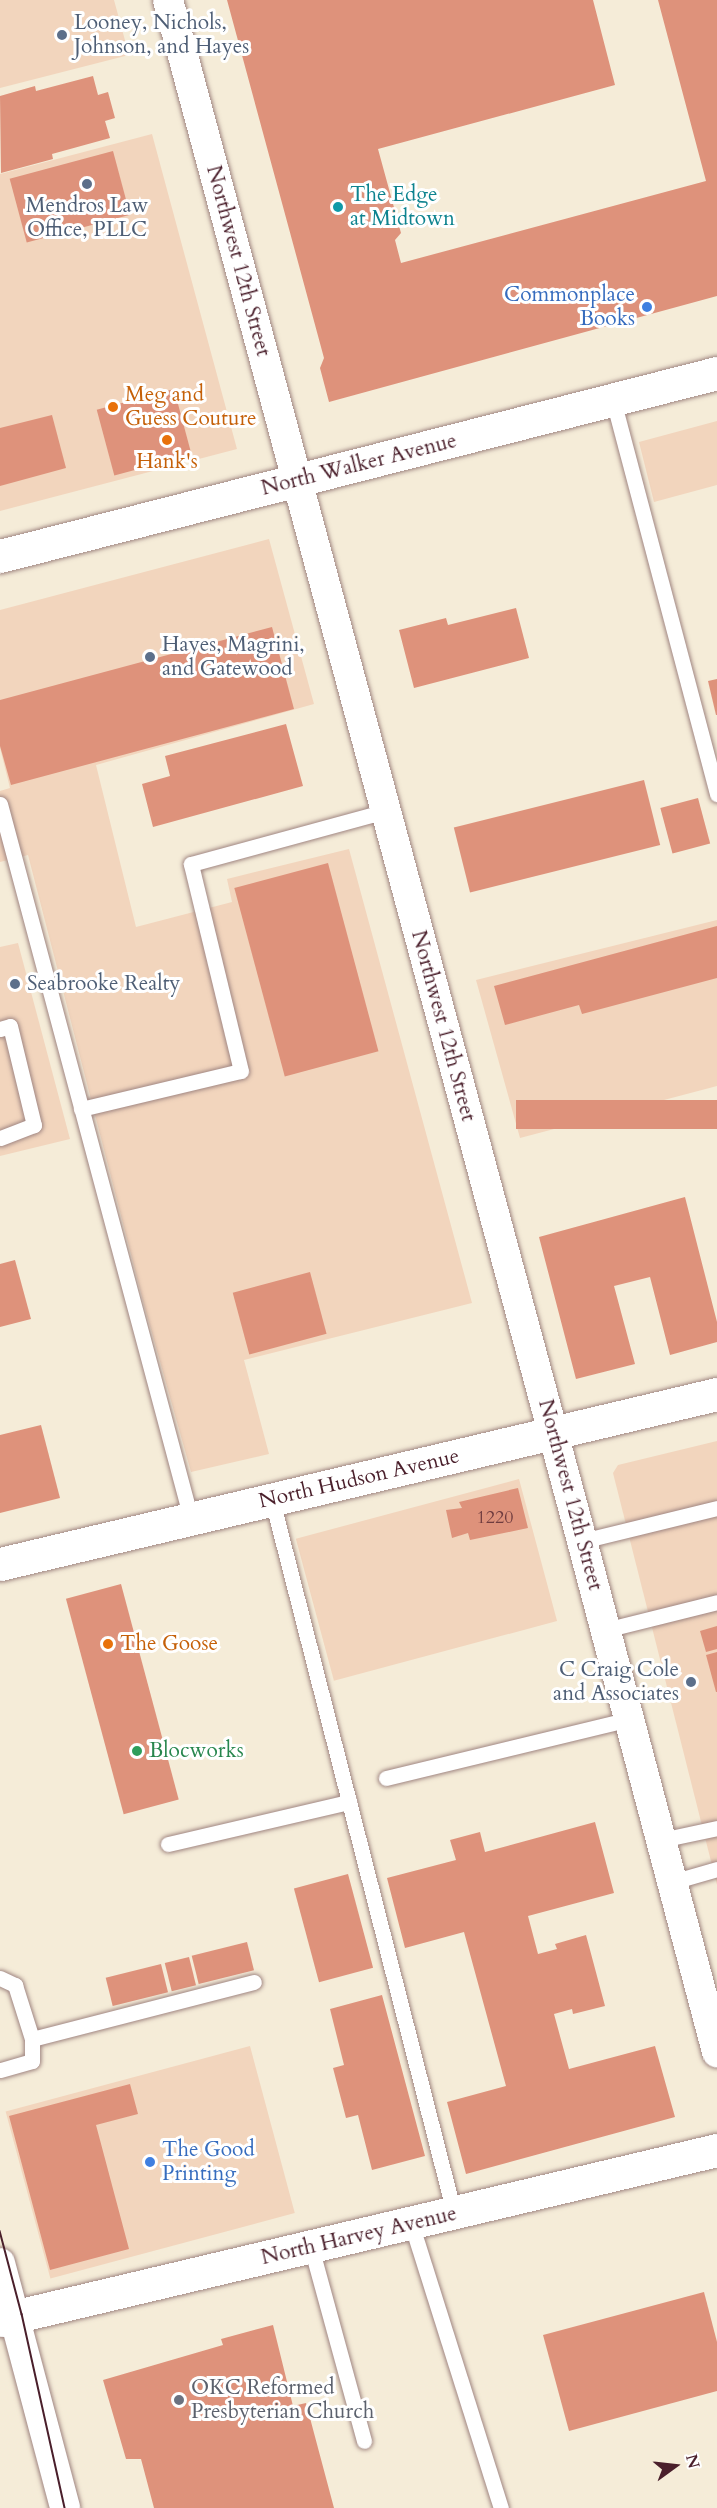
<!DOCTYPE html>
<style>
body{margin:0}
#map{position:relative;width:717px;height:2508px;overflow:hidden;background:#f5ecd8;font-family:Cardo,serif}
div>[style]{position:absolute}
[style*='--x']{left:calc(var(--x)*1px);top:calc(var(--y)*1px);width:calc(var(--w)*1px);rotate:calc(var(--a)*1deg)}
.built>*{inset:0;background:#f2d5bd;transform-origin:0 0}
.building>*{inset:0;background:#de927b;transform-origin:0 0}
.roads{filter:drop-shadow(0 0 2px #a08682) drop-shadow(0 0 2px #a08682)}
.lane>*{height:15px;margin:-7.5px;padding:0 7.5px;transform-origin:7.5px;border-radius:7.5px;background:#fff}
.street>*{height:30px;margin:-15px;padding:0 15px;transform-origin:15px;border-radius:15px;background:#fff}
.secondary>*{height:33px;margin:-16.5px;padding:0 16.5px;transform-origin:16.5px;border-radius:16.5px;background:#fff}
.tram>*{height:1.5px;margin:-0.75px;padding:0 0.75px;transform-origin:0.75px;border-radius:0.75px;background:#4a1f2b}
.dots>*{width:16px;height:16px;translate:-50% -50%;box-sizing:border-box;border:3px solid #fff;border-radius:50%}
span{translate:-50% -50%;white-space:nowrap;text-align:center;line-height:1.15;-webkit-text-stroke:6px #fff;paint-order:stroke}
.number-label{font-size:18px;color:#6f3c3f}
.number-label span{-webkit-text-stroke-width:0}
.service-label{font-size:21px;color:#4e5e75}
.left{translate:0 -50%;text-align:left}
.right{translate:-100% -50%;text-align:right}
.culture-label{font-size:21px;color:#0d838f}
.street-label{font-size:21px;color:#4a1f2b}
.shop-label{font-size:21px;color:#366cbe}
.food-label{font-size:21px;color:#c56008}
.leisure-label{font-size:21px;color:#27864d}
.worship-label{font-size:21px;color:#5b616d}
.north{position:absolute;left:645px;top:2436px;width:60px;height:60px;-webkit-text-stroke:4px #fff;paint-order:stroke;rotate:75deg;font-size:16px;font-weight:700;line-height:24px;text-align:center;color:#4a1f2b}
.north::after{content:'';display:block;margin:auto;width:21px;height:27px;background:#4a1f2b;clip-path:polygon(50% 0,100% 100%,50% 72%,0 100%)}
</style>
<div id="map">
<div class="built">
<div style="clip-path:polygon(0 0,114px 0,129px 55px,0 88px)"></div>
<div style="clip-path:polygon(152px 134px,237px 449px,0 511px,0 174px)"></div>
<div style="clip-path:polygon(717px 421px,717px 485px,654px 502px,639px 442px)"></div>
<div style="clip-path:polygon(269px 539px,314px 704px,96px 765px,136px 927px,232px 902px,227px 879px,349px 849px,472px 1303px,244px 1360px,269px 1454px,191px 1472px,143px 1301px,28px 855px,0 862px,0 791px,10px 788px,0 748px,0 610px)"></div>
<div style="clip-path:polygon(717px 920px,717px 1086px,520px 1138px,476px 980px)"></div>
<div style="clip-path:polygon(18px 943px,70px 1139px,0 1156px,0 947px)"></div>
<div style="clip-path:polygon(717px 1441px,717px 1885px,613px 1473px,618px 1465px)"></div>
<div style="left:519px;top:1479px;width:147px;height:231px;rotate:75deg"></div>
<div style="left:250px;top:2046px;width:173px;height:253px;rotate:75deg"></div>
</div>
<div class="building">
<div style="clip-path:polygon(227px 0,593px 0,615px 85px,378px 149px,401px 233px,395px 240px,401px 263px,706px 181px,658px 0,717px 0,717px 296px,329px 402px,320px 368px,324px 358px)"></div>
<div style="clip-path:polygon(93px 76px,98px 95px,108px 92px,115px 118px,105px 121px,110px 138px,52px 154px,53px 159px,1px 173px,0 96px,35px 86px,36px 91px)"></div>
<div style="left:113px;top:151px;width:66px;height:107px;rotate:75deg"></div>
<div style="left:174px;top:389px;width:68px;height:80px;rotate:75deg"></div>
<div style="clip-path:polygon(52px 415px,66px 468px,0 486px,0 428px)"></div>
<div style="clip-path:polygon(516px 608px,529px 658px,414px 688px,399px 630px,446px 618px,448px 625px)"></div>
<div style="clip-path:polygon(272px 627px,294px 709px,11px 785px,0 746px,0 700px)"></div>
<div style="clip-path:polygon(717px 679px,717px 715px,716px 715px,708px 681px)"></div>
<div style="clip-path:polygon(286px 724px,303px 786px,153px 827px,142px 784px,170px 776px,165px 756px)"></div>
<div style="left:644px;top:780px;width:67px;height:196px;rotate:76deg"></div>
<div style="left:698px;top:798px;width:47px;height:39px;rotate:75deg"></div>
<div style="left:328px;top:863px;width:195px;height:97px;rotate:75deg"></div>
<div style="clip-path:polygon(717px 926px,717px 978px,582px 1014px,579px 1005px,505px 1025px,494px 986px)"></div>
<div style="left:717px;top:1100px;width:29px;height:201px;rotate:90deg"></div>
<div style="clip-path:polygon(685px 1197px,717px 1322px,717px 1342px,670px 1355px,650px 1277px,614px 1286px,635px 1364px,576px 1379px,539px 1237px)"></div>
<div style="clip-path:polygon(15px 1260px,31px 1319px,0 1327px,0 1264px)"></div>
<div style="left:310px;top:1272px;width:64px;height:80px;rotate:75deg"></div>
<div style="clip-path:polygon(41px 1425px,60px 1498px,0 1513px,0 1435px)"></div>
<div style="clip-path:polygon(518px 1488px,528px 1528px,470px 1540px,468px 1533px,452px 1538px,446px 1510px,462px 1508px,459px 1502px)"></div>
<div style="left:121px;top:1584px;width:223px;height:57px;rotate:75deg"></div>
<div style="clip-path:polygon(717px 1626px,717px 1649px,706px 1652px,700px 1631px)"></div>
<div style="clip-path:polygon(717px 1652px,717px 1692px,716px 1692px,706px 1655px)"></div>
<div style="clip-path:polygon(595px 1822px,614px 1893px,528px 1916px,538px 1954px,557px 1949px,555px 1944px,586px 1935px,605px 2006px,573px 2014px,572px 2009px,554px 2014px,569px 2069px,655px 2046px,675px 2117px,466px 2174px,447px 2102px,506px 2086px,464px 1932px,405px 1948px,387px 1878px,456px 1860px,450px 1840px,480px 1832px,485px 1852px)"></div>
<div style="left:348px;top:1874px;width:97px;height:56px;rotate:75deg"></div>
<div style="left:247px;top:1942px;width:29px;height:57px;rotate:76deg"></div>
<div style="left:189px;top:1957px;width:29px;height:25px;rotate:76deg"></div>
<div style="left:161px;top:1964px;width:29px;height:57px;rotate:76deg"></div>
<div style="clip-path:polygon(382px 1995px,425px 2156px,372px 2170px,358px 2115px,346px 2118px,333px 2068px,344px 2065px,330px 2009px)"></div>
<div style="clip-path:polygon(130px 2084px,138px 2114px,96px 2125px,129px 2249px,50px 2270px,9px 2116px)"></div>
<div style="clip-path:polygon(704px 2292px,717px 2342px,717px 2391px,569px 2431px,543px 2335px)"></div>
<div style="clip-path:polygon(273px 2325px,293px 2406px,306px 2403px,334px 2508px,154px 2508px,141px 2459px,126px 2459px,103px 2380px,223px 2345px,221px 2339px)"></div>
</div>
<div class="roads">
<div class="lane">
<div style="--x:613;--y:400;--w:408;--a:75.2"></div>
<div style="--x:0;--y:804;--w:740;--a:75.04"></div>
<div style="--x:0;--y:1029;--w:10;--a:-17"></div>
<div style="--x:10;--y:1026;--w:102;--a:76.4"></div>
<div style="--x:34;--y:1125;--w:36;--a:159"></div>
<div style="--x:81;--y:1109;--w:164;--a:-13.4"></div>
<div style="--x:241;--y:1071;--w:213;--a:-103.6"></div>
<div style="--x:191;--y:864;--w:202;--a:-15.2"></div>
<div style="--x:272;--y:1500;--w:736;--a:75.68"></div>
<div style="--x:582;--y:1541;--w:139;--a:-13.7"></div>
<div style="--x:605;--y:1630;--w:115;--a:-14"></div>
<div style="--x:386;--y:1778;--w:251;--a:-13.6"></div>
<div style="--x:661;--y:1840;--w:57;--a:-12.1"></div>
<div style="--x:168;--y:1844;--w:186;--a:-13.1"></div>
<div style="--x:672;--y:1882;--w:47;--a:-16.1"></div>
<div style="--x:0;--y:1978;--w:17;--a:25"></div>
<div style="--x:15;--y:1985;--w:57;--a:72.5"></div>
<div style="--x:32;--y:2039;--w:22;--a:90"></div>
<div style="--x:32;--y:2061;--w:33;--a:164"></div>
<div style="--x:32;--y:2039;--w:229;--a:-14.4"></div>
<div style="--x:411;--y:2223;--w:299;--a:72.5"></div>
<div style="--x:311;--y:2247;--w:201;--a:74.7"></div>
</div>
<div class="street">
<div style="--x:168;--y:0;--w:1596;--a:74.96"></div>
<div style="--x:582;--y:1541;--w:529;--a:75.2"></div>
<div style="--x:0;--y:2263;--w:253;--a:75.1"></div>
</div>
<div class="secondary">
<div style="--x:0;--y:556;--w:740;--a:-14.32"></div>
<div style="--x:0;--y:1564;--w:737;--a:-13.34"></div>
<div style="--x:0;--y:2320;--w:737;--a:-13.34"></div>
</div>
</div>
<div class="tram">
<div style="--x:0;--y:2231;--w:86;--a:75.2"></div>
<div style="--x:22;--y:2314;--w:199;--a:77.5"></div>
</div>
<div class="dots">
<div style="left:62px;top:35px;background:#5c6f8a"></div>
<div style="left:87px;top:184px;background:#5c6f8a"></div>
<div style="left:338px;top:207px;background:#0f9aa8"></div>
<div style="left:647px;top:307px;background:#3f7fe0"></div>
<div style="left:113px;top:407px;background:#e8710a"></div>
<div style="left:167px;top:440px;background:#e8710a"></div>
<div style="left:150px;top:657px;background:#5c6f8a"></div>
<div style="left:15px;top:984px;background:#5c6f8a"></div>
<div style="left:108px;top:1644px;background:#e8710a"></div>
<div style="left:691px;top:1682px;background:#5c6f8a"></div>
<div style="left:137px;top:1751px;background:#2e9e5b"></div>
<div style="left:150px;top:2162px;background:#3f7fe0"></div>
<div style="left:179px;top:2400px;background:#6b7280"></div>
</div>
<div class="number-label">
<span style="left:495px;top:1518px">1220</span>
</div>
<div class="service-label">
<span class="left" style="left:74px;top:35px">Looney, Nichols,<br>Johnson, and Hayes</span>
<span style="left:87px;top:218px">Mendros Law<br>Office, PLLC</span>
<span class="left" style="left:162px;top:657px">Hayes, Magrini,<br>and Gatewood</span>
<span class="left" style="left:27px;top:984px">Seabrooke Realty</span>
<span class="right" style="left:679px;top:1682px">C Craig Cole<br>and Associates</span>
</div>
<div class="culture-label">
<span class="left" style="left:350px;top:207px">The Edge<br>at Midtown</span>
</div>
<div class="street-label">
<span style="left:238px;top:261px;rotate:75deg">Northwest 12th Street</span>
<span style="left:359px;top:465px;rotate:-14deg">North Walker Avenue</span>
<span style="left:443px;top:1026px;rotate:75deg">Northwest 12th Street</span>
<span style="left:359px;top:1479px;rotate:-13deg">North Hudson Avenue</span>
<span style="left:570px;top:1495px;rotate:75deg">Northwest 12th Street</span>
<span style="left:359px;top:2236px;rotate:-13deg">North Harvey Avenue</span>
</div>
<div class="shop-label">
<span class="right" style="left:635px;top:307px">Commonplace<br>Books</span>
<span class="left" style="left:162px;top:2162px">The Good<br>Printing</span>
</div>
<div class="food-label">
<span class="left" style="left:125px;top:407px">Meg and<br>Guess Couture</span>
<span style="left:167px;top:462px">Hank's</span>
<span class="left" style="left:120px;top:1644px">The Goose</span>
</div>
<div class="leisure-label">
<span class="left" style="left:149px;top:1751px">Blocworks</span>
</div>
<div class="worship-label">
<span class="left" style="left:191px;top:2400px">OKC Reformed<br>Presbyterian Church</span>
</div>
<div class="north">N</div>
</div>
